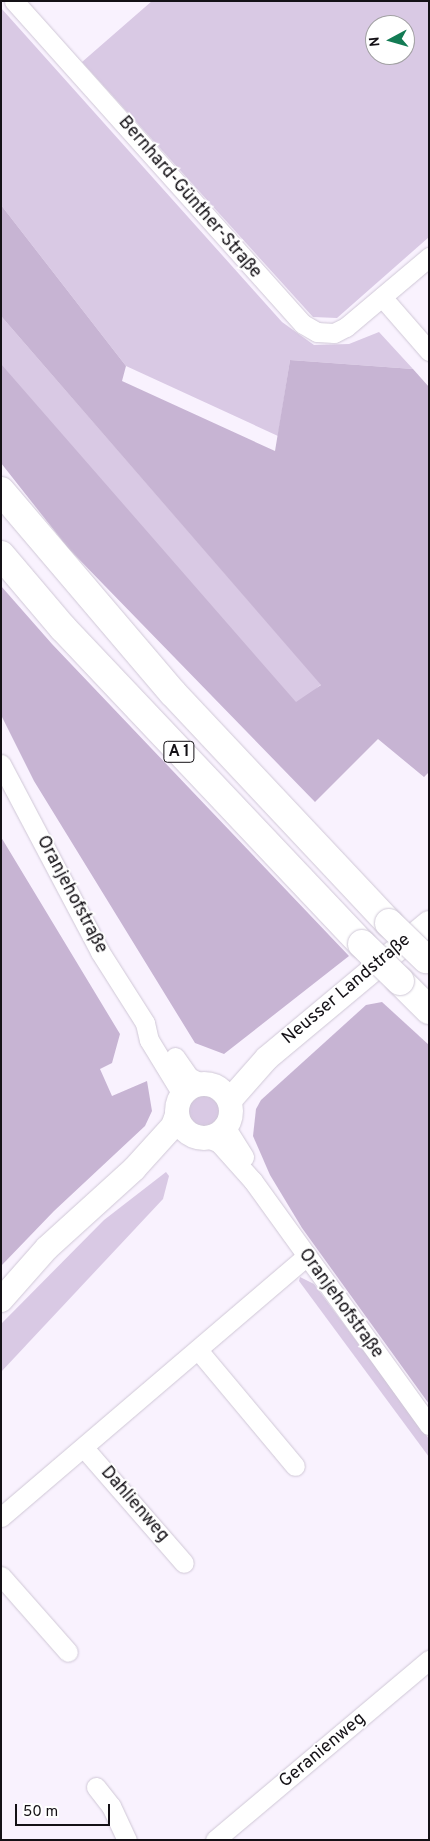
<!DOCTYPE html>
<meta charset="utf-8">
<style>
body{margin:0}
#map{position:relative;width:430px;height:1841px;overflow:hidden;background:#f9f2fe;font-family:Overpass,sans-serif}
div>[style]{position:absolute}
[style*='--x']{left:calc(var(--x)*1px);top:calc(var(--y)*1px);width:calc(var(--w)*1px);rotate:calc(var(--a)*1deg)}
.green>*{inset:0;background:#d9c9e4;transform-origin:0 0}
.round{border-radius:50%}
.forest>*{inset:0;background:#c7b4d3}
.roads{filter:drop-shadow(0 0 1px #cfc7d6) drop-shadow(0 0 1px #cfc7d6)}
.minor>*{height:19px;margin:-9.5px;padding:0 9.5px;transform-origin:9.5px;border-radius:9.5px;background:#fff}
.major>*{height:24px;margin:-12px;padding:0 12px;transform-origin:12px;border-radius:12px;background:#fff}
.major>.ring{margin:-12px;padding:0;box-sizing:content-box;background:none;border:24px solid #fff;border-radius:50%}
.highway>*{height:28px;margin:-14px;padding:0 14px;transform-origin:14px;border-radius:14px;background:#fff}
.bridges{filter:drop-shadow(0 0 1px #cfc7d6) drop-shadow(0 0 1px #cfc7d6)}
.highway-bridge>*{height:28px;margin:-14px;padding:0 14px;transform-origin:14px;border-radius:14px;background:#fff}
span{translate:-50% -50%;white-space:nowrap;text-align:center;line-height:1.15;-webkit-text-stroke:4px #fff;paint-order:stroke}
.shield-label span{padding:1px 4px;background:#fff;border:1px solid;border-radius:4px;-webkit-text-stroke-width:0}
.shield-label{font-size:16px;color:#141116;font-weight:700}
.street-label{font-size:18px;color:#141116}
.frame{position:absolute;inset:0;border:2px solid #141116;pointer-events:none}
.north{position:absolute;left:365px;top:15px;width:50px;height:50px;box-sizing:border-box;background:#fff;border:1px solid #a1a0a2;border-radius:50%;rotate:264deg;font-size:14px;font-weight:700;line-height:20px;text-align:center;color:#141116}
.north::after{content:'';display:block;margin:auto;width:18px;height:22px;background:#137b54;clip-path:polygon(50% 0,100% 100%,50% 72%,0 100%)}
.scale{position:absolute;left:15px;top:1804px;width:95px;height:22px;box-sizing:border-box;border:2px solid #141116;border-top:0;padding-left:6px;font-size:15px;line-height:18px;white-space:nowrap;color:#141116;-webkit-text-stroke:4px #fff;paint-order:stroke}
</style>
<div id="map">
<div class="green">
<div style="clip-path:polygon(evenodd,152px 1px,429px 1px,429px 237px,337px 318px,313px 317px,82px 62px,152px 1px,375px 25px,405px 25px,405px 55px,375px 55px,375px 25px)"></div>
<div style="clip-path:polygon(1px 8px,282px 322px,314px 345px,349px 344px,379px 332px,413px 369px,290px 360px,278px 436px,126px 366px,1px 205px)"></div>
<div style="left:1px;top:316px;width:488px;height:48px;rotate:49deg"></div>
<div class="round" style="left:187px;top:1093px;width:34px;height:34px"></div>
<div style="clip-path:polygon(166px 1172px,169px 1176px,163px 1199px,1px 1372px,1px 1324px,104px 1220px)"></div>
<div style="clip-path:polygon(300px 1277px,314px 1284px,429px 1439px,429px 1457px,299px 1281px)"></div>
</div>
<div class="forest">
<div style="clip-path:polygon(1px 205px,126px 366px,122px 381px,275px 451px,290px 360px,413px 369px,429px 387px,429px 772px,424px 777px,378px 739px,315px 802px,68px 548px,1px 463px,1px 364px,296px 702px,321px 685px,1px 316px)"></div>
<div style="clip-path:polygon(1px 586px,52px 644px,349px 956px,224px 1054px,195px 1043px,34px 781px,1px 715px)"></div>
<div style="clip-path:polygon(1px 837px,120px 1034px,112px 1063px,100px 1069px,112px 1096px,147px 1081px,152px 1111px,145px 1126px,54px 1211px,1px 1266px)"></div>
<div style="clip-path:polygon(382px 1002px,429px 1045px,429px 1404px,302px 1228px,270px 1175px,253px 1136px,256px 1109px,261px 1100px,366px 1005px)"></div>
</div>
<div class="roads">
<div class="minor">
<div style="--x:14;--y:1;--w:433;--a:48.2"></div>
<div style="--x:303;--y:324;--w:16;--a:30"></div>
<div style="--x:317;--y:332;--w:17;--a:3"></div>
<div style="--x:334;--y:333;--w:13;--a:-27"></div>
<div style="--x:346;--y:327;--w:109;--a:-40.1"></div>
<div style="--x:382;--y:297;--w:72;--a:49"></div>
<div style="--x:1;--y:764;--w:212;--a:62.2"></div>
<div style="--x:100;--y:952;--w:84;--a:57.6"></div>
<div style="--x:145;--y:1023;--w:17;--a:77"></div>
<div style="--x:149;--y:1040;--w:63;--a:58.6"></div>
<div style="--x:175;--y:1057;--w:24;--a:55"></div>
<div style="--x:189;--y:1077;--w:13;--a:27"></div>
<div style="--x:226;--y:1128;--w:34;--a:58"></div>
<div style="--x:208;--y:1138;--w:12;--a:24"></div>
<div style="--x:219;--y:1143;--w:51;--a:48.2"></div>
<div style="--x:253;--y:1181;--w:301;--a:54.2"></div>
<div style="--x:198;--y:1350;--w:151;--a:50.1"></div>
<div style="--x:84;--y:1448;--w:152;--a:49"></div>
<div style="--x:1;--y:1517;--w:400;--a:-40.5"></div>
<div style="--x:1;--y:1576;--w:101;--a:48.6"></div>
<div style="--x:96;--y:1787;--w:24;--a:52"></div>
<div style="--x:111;--y:1806;--w:38;--a:65"></div>
<div style="--x:215;--y:1840;--w:280;--a:-40.1"></div>
</div>
<div class="major">
<div class="ring" style="left:177px;top:1084px;width:30px;height:30px"></div>
<div style="--x:230;--y:1100;--w:56;--a:-48.6"></div>
<div style="--x:267;--y:1058;--w:211;--a:-39.8"></div>
<div style="--x:1;--y:1300;--w:69;--a:-48.5"></div>
<div style="--x:47;--y:1248;--w:118;--a:-42.2"></div>
<div style="--x:134;--y:1169;--w:58;--a:-47.8"></div>
<div style="--x:173;--y:1126;--w:12;--a:-70"></div>
</div>
<div class="highway">
<div style="--x:1;--y:491;--w:265;--a:49.6"></div>
<div style="--x:173;--y:693;--w:316;--a:46.8"></div>
<div style="--x:1;--y:555;--w:96;--a:49.7"></div>
<div style="--x:63;--y:628;--w:435;--a:46.6"></div>
<div style="--x:400;--y:981;--w:41;--a:45"></div>
</div>
</div>
<div class="bridges">
<div class="highway-bridge">
<div style="--x:389;--y:923;--w:52;--a:44.2"></div>
<div style="--x:362;--y:944;--w:53;--a:44.2"></div>
</div>
</div>
<div class="shield-label">
<span style="left:179px;top:752px">A 1</span>
</div>
<div class="street-label">
<span style="left:189px;top:198px;rotate:49deg">Bernhard-Günther-Straße</span>
<span style="left:71px;top:895px;rotate:62deg">Oranjehofstraße</span>
<span style="left:347px;top:990px;rotate:-40deg">Neusser Landstraße</span>
<span style="left:340px;top:1304px;rotate:54deg">Oranjehofstraße</span>
<span style="left:134px;top:1505px;rotate:49deg">Dahlienweg</span>
<span style="left:323px;top:1751px;rotate:-40deg">Geranienweg</span>
</div>
<div class="frame"></div>
<div class="north">N</div>
<div class="scale">50 m</div>
</div>
